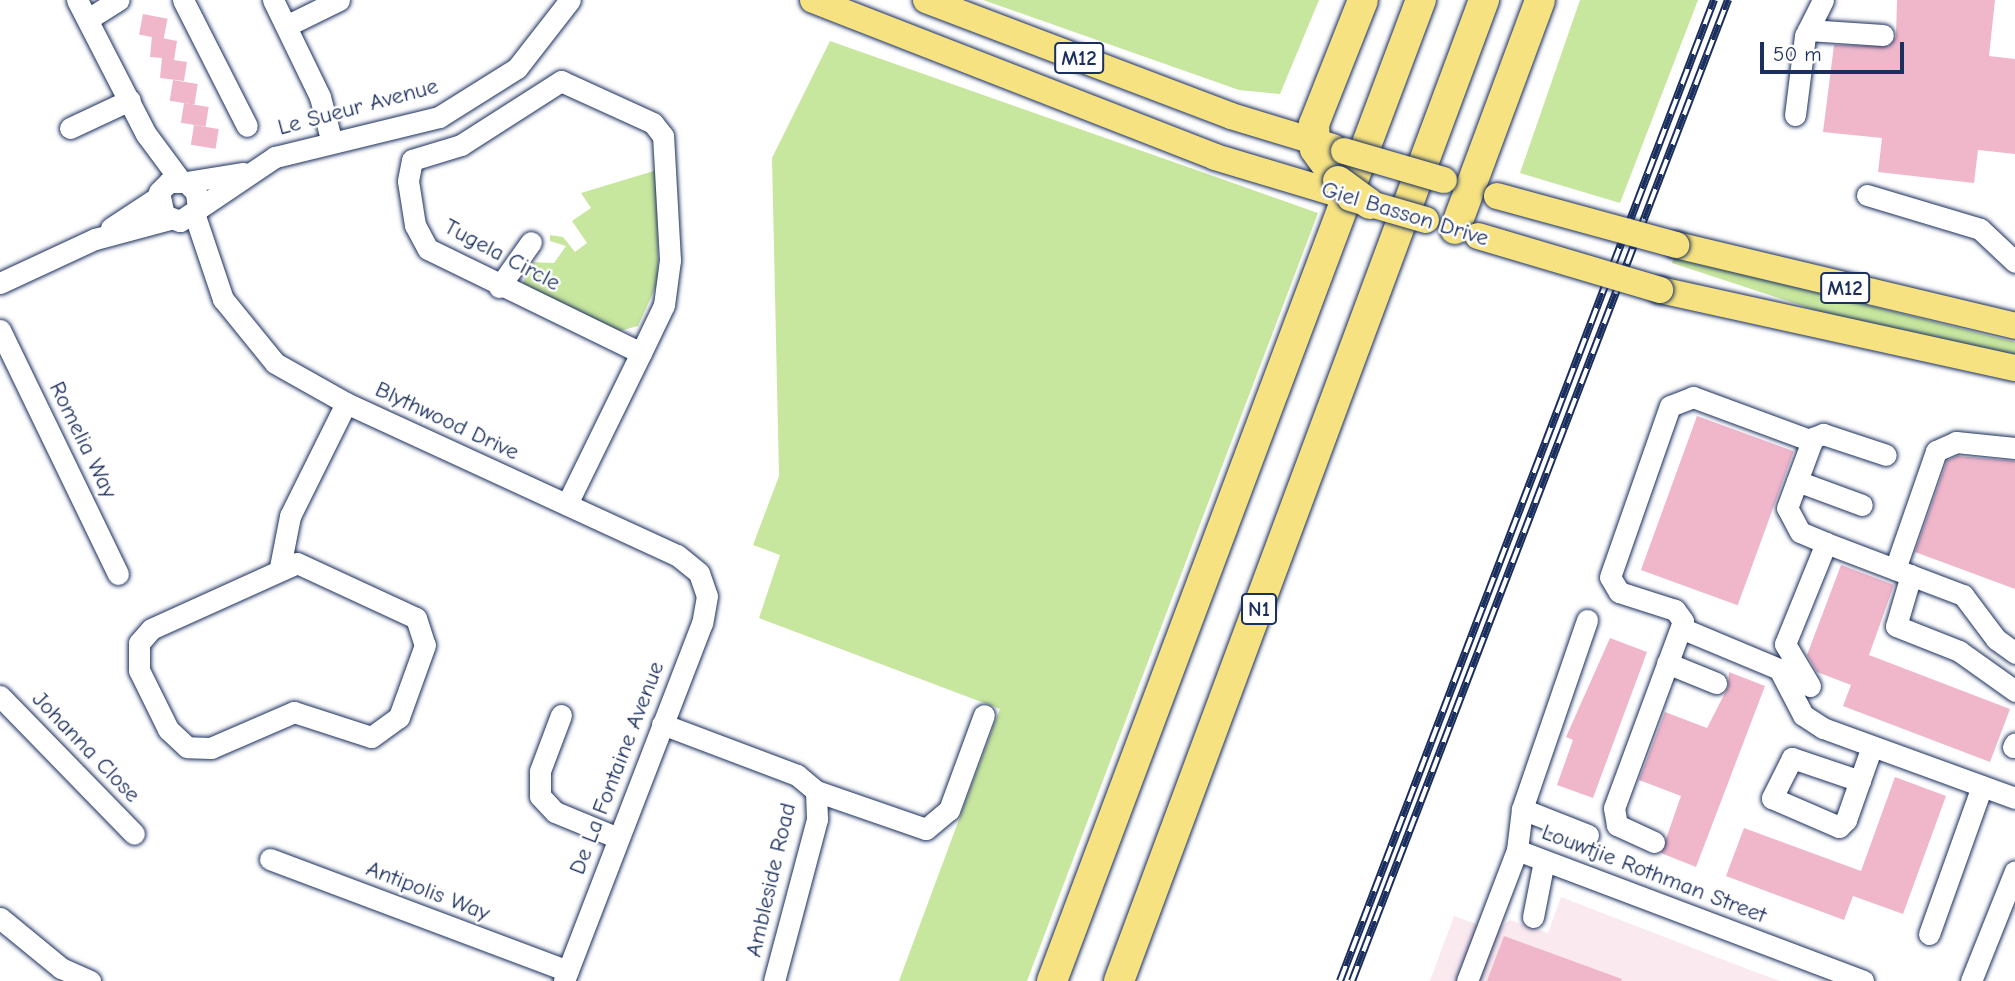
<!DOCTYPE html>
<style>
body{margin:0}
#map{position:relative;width:2015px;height:981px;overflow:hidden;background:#fff;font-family:"Comic Neue",sans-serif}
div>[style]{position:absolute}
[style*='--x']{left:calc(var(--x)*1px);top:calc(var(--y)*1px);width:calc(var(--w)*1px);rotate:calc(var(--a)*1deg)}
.built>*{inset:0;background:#fae9ef}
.green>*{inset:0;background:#c7e69e}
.building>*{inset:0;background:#f0b7cb;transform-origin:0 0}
.roads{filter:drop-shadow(0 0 2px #1b2f5e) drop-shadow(0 0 2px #1b2f5e)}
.minor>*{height:21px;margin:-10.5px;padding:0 10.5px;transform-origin:10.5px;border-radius:10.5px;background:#fff}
.major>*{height:26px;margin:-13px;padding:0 13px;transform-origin:13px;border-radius:13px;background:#f6e281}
.highway>*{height:30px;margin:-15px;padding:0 15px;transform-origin:15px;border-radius:15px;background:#f6e281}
.rail>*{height:8px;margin-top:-4px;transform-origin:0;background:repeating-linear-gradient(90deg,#fff 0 16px,#1b2f5e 0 32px);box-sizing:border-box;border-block:2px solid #1b2f5e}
.bridges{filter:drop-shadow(0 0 2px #1b2f5e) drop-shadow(0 0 2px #1b2f5e)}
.major-bridge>*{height:26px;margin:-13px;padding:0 13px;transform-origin:13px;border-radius:13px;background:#f6e281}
.highway-bridge>*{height:30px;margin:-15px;padding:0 15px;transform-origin:15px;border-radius:15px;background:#f6e281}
span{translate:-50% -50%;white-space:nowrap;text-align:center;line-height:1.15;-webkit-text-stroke:5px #fff;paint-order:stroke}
.shield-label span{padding:2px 5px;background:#fff;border:2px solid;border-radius:5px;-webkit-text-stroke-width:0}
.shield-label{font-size:21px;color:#1b2f5e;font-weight:700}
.street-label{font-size:23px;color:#1b2f5e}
.scale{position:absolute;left:1760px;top:42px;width:144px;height:32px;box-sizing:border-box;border:4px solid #1b2f5e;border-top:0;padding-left:9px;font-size:21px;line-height:24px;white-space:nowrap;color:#1b2f5e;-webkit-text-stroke:5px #fff;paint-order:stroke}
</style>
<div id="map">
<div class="built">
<div style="clip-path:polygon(1561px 897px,1755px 972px,1781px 981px,1430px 981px,1454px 916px,1495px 931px,1510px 920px,1548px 933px)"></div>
</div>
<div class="green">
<div style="clip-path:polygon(983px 0,1319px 0,1280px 94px,1239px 90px)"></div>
<div style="clip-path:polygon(1580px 0,1698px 0,1620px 203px,1520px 173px)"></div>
<div style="clip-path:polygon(830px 41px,1318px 213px,1027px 981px,899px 981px,1000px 709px,759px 618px,780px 555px,753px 545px,779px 476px,772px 158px)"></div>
<div style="clip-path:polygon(657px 170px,658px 282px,638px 326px,616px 332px,523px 284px,530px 262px,554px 263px,566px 246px,550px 241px,550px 235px,563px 237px,575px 252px,587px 243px,572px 221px,591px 208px,581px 193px)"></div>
<div style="clip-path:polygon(1674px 257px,2015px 342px,2015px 356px,1821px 312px,1672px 263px)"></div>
</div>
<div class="building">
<div style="clip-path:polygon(1897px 0,1995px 0,1989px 56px,2015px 59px,2015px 154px,1978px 150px,1974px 183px,1878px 172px,1882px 138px,1823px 132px,1834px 45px,1889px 46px,1896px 37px)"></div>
<div style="left:143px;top:14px;width:25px;height:21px;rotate:11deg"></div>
<div style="clip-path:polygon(152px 36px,177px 41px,174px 60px,167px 59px,187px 62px,184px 81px,160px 78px,162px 58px,150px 57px)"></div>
<div style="left:173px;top:80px;width:25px;height:21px;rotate:9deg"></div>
<div style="left:184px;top:103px;width:25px;height:20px;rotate:9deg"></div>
<div style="left:194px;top:125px;width:25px;height:20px;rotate:9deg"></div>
<div style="left:1697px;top:416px;width:103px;height:164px;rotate:20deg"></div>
<div style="clip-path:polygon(1957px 456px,2015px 461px,2015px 589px,1915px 552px,1947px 461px)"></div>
<div style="clip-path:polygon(1841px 565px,1894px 585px,1869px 655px,2010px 709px,1990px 762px,1843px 706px,1851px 685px,1817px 672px,1807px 655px)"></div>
<div style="clip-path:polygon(1610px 638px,1647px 652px,1593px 798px,1557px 785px,1573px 740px,1566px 737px)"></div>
<div style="clip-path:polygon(1729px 672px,1765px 686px,1696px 867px,1661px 853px,1681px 796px,1639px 780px,1665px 712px,1707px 728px,1728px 687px)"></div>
<div style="clip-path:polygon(1895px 777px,1946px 796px,1903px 914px,1853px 896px,1844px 920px,1726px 876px,1744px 828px,1861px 871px)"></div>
<div style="clip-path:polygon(1504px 936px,1622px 979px,1621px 981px,1487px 981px)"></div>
</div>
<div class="roads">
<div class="minor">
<div style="--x:77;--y:0;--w:151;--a:62.8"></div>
<div style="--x:146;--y:134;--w:57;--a:53.5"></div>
<div style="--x:183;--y:0;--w:141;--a:63.1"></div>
<div style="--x:273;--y:0;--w:108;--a:64.1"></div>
<div style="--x:320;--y:97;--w:43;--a:75.3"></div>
<div style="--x:88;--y:19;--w:36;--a:-32"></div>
<div style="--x:286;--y:26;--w:59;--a:-26.1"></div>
<div style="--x:1808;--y:30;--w:75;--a:3.8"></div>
<div style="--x:1795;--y:115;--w:80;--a:-82.8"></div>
<div style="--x:1805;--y:36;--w:40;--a:-63.4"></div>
<div style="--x:70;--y:128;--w:66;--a:-25"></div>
<div style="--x:186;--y:182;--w:58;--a:-9"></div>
<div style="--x:1867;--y:195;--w:118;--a:16.7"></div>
<div style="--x:1980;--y:229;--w:48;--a:43.3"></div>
<div style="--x:198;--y:209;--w:17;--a:-97"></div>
<div style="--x:196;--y:192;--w:14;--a:-135"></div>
<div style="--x:186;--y:182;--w:17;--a:180"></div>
<div style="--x:169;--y:182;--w:14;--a:135"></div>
<div style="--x:159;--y:192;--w:24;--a:78"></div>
<div style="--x:164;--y:215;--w:17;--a:21"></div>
<div style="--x:180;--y:221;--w:115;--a:-34"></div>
<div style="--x:275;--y:157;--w:169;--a:-13.7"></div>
<div style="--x:439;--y:117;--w:92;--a:-32.1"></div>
<div style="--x:517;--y:68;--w:86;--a:-52.1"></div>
<div style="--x:194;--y:213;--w:91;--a:71.4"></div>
<div style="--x:223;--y:299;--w:82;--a:50.9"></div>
<div style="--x:275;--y:363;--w:81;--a:29.4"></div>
<div style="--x:346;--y:403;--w:364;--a:24.7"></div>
<div style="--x:677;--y:555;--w:28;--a:39"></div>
<div style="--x:699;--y:573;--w:24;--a:71"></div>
<div style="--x:707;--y:596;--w:27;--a:100"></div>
<div style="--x:702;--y:623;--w:384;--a:111.1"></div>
<div style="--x:111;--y:228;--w:56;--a:-33.4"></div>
<div style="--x:0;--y:283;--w:105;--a:-24.9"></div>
<div style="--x:95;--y:239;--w:78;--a:-14.9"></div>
<div style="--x:499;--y:287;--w:55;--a:-54.6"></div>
<div style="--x:0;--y:330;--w:271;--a:64.2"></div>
<div style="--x:1797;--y:481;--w:69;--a:20.3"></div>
<div style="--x:567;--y:504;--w:168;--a:-63.9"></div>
<div style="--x:641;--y:353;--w:53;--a:-64.4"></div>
<div style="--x:664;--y:305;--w:45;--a:-82.4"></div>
<div style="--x:670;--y:260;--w:124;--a:-93.2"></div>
<div style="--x:663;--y:136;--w:16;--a:-128"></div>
<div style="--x:653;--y:123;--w:101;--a:-155.5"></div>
<div style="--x:561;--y:81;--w:119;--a:147.4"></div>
<div style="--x:461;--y:145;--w:51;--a:163"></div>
<div style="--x:412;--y:160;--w:21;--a:101"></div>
<div style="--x:408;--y:181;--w:45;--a:81"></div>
<div style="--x:415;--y:225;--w:27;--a:62"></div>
<div style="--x:428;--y:249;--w:237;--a:26"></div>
<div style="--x:1826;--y:543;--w:28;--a:-157"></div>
<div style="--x:1800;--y:532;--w:27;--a:-118"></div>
<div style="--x:1787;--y:508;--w:75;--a:-69.6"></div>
<div style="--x:1813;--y:438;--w:11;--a:-22"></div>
<div style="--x:1823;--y:434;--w:66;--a:18.4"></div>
<div style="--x:297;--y:563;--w:131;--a:24.8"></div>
<div style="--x:416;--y:618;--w:28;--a:72"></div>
<div style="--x:425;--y:645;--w:77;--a:109.9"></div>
<div style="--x:399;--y:717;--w:34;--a:144"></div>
<div style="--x:371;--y:737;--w:81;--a:-162"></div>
<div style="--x:294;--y:712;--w:90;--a:156.6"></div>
<div style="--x:211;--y:748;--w:24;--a:-178"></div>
<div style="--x:187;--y:747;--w:26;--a:-137"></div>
<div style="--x:168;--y:729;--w:66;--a:-116.2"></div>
<div style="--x:139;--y:670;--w:27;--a:-90"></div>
<div style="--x:139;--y:643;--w:18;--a:-49"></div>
<div style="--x:151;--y:629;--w:160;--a:-24.3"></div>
<div style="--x:280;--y:567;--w:52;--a:-78.9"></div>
<div style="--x:290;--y:516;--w:126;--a:-63.6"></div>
<div style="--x:1895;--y:569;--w:125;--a:-70.8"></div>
<div style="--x:1936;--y:451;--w:22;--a:-24"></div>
<div style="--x:1956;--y:442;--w:59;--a:5.8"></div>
<div style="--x:1911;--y:575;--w:53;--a:106.4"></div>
<div style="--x:1896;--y:626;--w:68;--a:21.6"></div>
<div style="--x:1959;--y:651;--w:69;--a:35.5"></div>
<div style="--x:1681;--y:628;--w:106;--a:22.7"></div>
<div style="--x:1779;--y:669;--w:52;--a:62.4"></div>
<div style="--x:1803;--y:715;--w:24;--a:33"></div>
<div style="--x:1823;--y:728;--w:204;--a:20"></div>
<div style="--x:1667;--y:663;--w:53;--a:22.2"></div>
<div style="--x:1810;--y:686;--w:49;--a:-120.8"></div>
<div style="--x:1785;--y:644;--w:109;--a:-67.9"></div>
<div style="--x:1826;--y:543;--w:147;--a:20.8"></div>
<div style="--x:1963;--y:595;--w:55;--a:53.1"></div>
<div style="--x:1996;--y:639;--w:24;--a:36"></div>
<div style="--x:0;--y:696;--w:192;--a:45.8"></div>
<div style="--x:561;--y:715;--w:60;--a:110.6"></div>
<div style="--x:540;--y:771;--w:25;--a:90"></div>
<div style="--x:540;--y:796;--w:22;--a:47"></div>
<div style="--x:555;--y:812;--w:68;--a:22.4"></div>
<div style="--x:662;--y:724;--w:144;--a:20.7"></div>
<div style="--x:797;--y:775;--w:25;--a:40"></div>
<div style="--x:816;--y:791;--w:116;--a:19.1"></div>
<div style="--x:926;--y:829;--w:30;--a:-40"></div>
<div style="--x:949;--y:810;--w:101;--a:-69.8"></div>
<div style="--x:2013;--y:747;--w:4;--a:-63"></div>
<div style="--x:1860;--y:781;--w:72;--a:-161.3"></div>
<div style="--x:1792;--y:758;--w:45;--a:116.6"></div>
<div style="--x:1772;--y:798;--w:73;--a:23.4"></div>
<div style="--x:1839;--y:827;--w:10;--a:-45"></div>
<div style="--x:1846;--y:820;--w:78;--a:-70.6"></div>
<div style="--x:1522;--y:809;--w:71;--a:21.5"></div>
<div style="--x:1654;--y:842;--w:41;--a:-155.3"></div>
<div style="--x:1617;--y:825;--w:17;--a:-100"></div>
<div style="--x:1614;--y:808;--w:199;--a:-69.7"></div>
<div style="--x:1683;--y:621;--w:14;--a:-126"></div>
<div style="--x:1675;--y:610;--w:59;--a:-162.2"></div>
<div style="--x:1619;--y:592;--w:17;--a:-121"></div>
<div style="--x:1610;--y:577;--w:181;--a:-70.7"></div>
<div style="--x:1670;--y:406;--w:25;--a:-21"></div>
<div style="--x:1693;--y:397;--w:127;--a:20.3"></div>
<div style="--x:1517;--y:850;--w:370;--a:20.7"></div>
<div style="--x:270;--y:859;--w:318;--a:20.6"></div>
<div style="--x:1533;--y:917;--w:57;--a:-78.9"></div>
<div style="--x:0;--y:918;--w:79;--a:39.3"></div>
<div style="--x:61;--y:968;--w:32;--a:24"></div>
<div style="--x:1929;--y:934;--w:157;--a:-70.3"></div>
<div style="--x:774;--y:981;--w:168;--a:-75.1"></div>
<div style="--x:817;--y:819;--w:28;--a:-92"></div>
<div style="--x:1467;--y:981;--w:140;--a:-69.1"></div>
<div style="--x:1517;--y:850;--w:41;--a:-83"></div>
<div style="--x:1522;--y:809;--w:200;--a:-71"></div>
<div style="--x:1971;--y:981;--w:118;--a:-68.2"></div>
</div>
<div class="major">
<div style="--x:813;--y:0;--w:432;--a:21.3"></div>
<div style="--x:1215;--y:157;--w:122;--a:16.7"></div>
<div style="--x:926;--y:0;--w:326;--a:20.8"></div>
<div style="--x:1231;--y:116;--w:107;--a:16.9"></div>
<div style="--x:1676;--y:245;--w:349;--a:13.4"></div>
<div style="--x:1660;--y:290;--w:363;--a:12.4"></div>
</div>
<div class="highway">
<div style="--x:1338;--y:181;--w:39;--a:-126"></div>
<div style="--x:1315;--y:149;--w:25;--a:-92"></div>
<div style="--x:1314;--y:124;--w:133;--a:-68.4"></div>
<div style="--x:1455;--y:229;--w:244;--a:-69.6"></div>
<div style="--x:1052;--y:981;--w:1048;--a:-69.39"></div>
<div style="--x:1119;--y:981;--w:1047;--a:-69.59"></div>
</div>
</div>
<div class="rail">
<div style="--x:1340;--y:981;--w:1050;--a:-69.13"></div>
<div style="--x:1352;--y:981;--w:1051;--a:-69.03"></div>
</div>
<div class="bridges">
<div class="major-bridge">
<div style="--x:1344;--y:151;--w:104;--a:16.2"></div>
<div style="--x:1497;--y:196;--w:186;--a:15.3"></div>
<div style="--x:1350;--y:198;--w:79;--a:16.1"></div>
<div style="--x:1478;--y:236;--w:190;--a:16.5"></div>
</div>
<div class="highway-bridge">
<div style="--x:1338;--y:181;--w:39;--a:36"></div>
</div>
</div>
<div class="shield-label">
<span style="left:1079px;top:58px">M12</span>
<span style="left:1845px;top:288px">M12</span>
<span style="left:1259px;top:609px">N1</span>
</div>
<div class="street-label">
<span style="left:358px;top:107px;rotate:-15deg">Le Sueur Avenue</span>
<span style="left:1405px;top:214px;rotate:17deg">Giel Basson Drive</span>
<span style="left:502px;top:255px;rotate:28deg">Tugela Circle</span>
<span style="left:447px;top:421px;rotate:25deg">Blythwood Drive</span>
<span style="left:83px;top:440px;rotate:64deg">Romelia Way</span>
<span style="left:86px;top:747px;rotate:46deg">Johanna Close</span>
<span style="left:617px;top:768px;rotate:-69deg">De La Fontaine Avenue</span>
<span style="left:1654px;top:874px;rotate:21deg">Louwtjie Rothman Street</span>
<span style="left:771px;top:880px;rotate:-77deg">Ambleside Road</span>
<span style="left:428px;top:891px;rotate:21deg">Antipolis Way</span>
</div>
<div class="scale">50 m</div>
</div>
